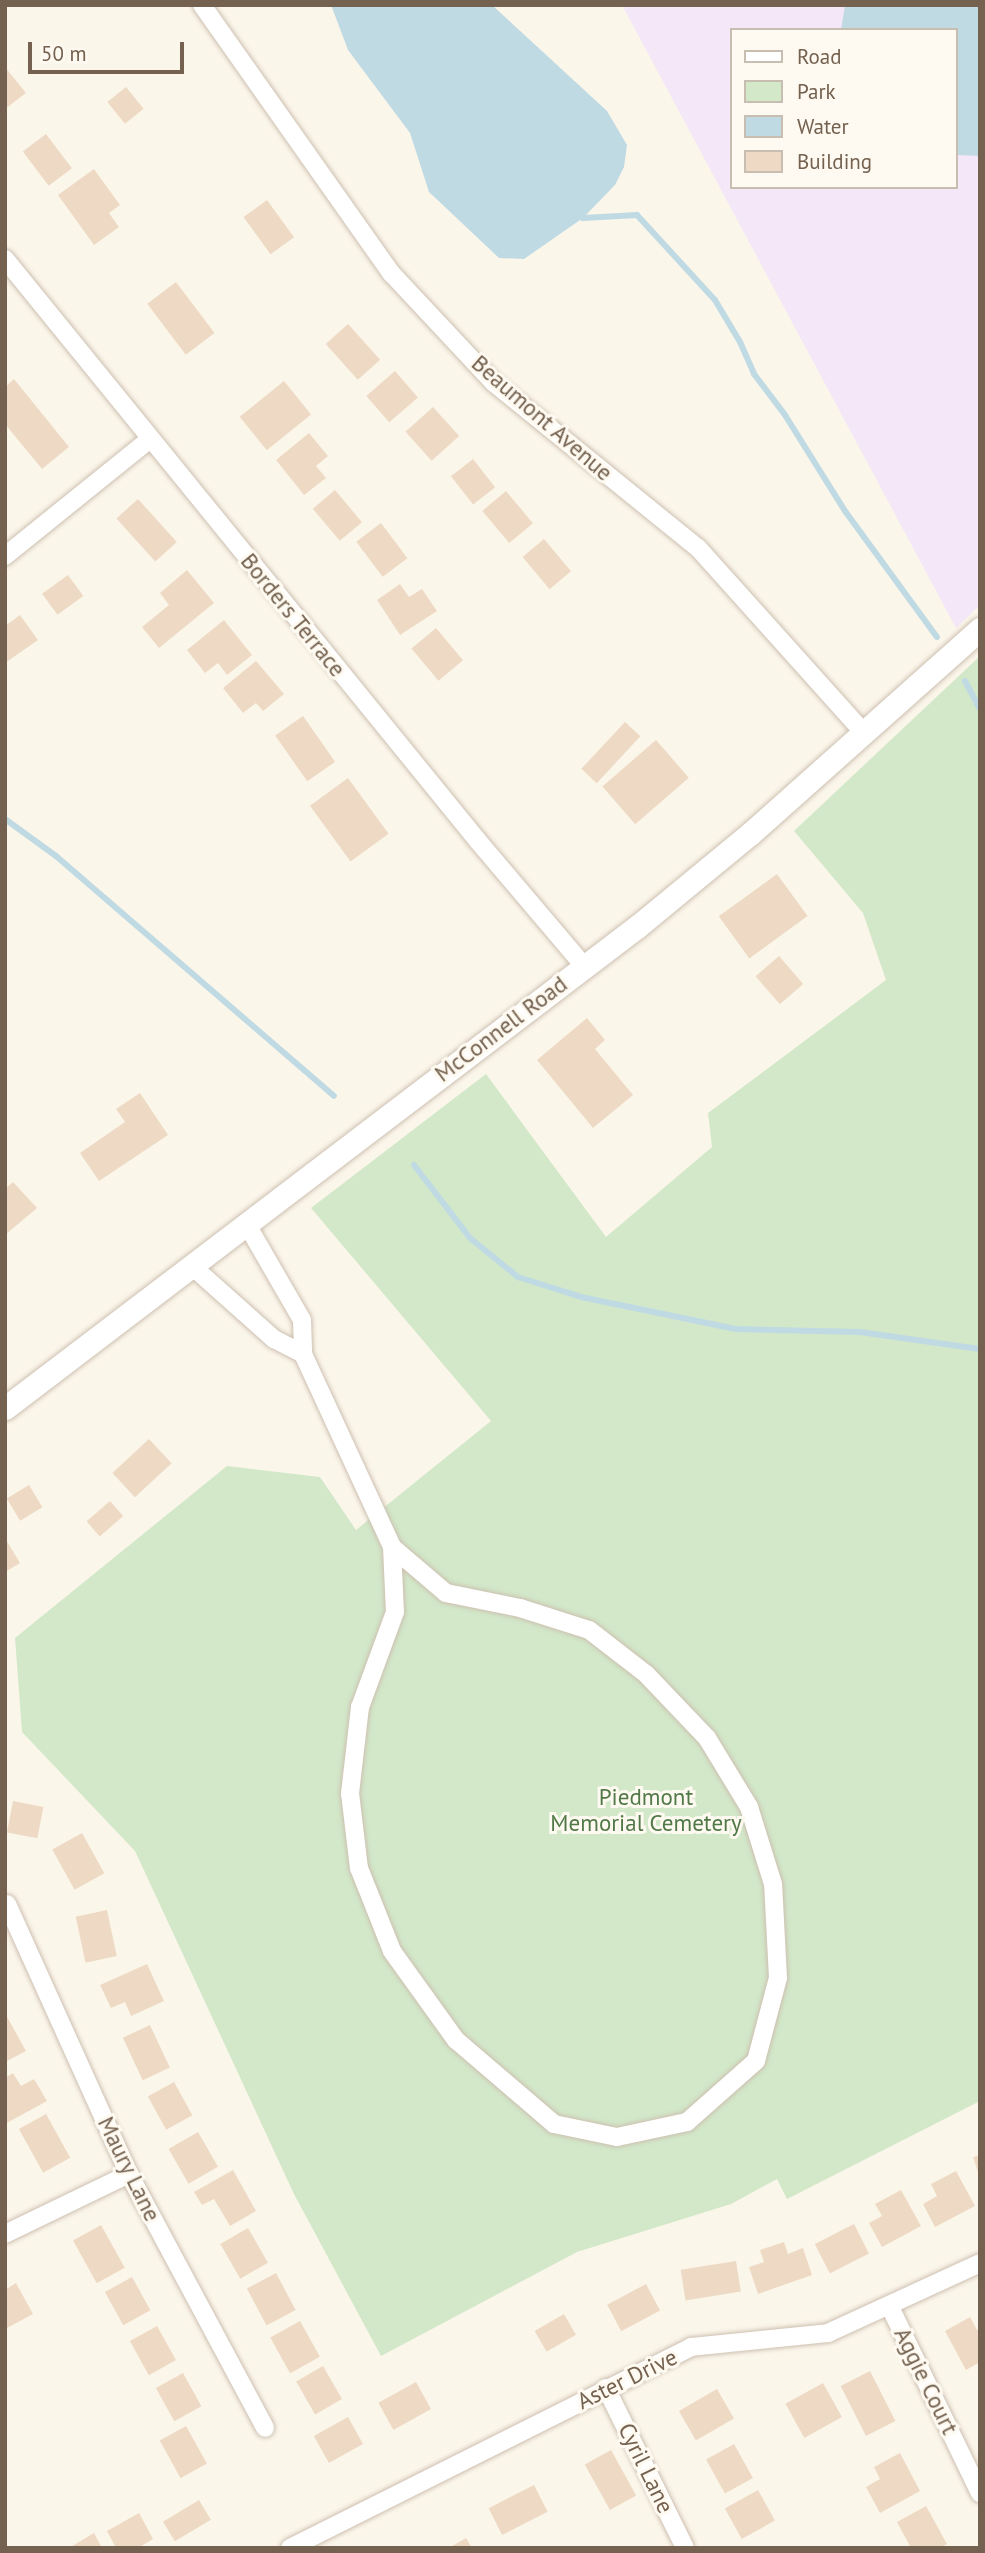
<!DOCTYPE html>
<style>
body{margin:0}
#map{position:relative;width:985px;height:2553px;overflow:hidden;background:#fbf6ea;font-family:"PT Sans",sans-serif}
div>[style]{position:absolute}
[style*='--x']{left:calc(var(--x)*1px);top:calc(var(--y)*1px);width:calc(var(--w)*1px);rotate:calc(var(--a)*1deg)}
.education>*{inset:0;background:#f3e7f8}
.green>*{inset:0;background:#d2e8c9}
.water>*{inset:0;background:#c0dae4}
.stream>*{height:6px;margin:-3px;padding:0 3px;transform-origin:3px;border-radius:3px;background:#c0dae4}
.building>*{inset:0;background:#eedac4;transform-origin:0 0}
.roads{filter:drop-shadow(0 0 2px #cdc0b1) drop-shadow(0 0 2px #cdc0b1)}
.minor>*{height:18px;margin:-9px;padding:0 9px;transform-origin:9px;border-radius:9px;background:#fff}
.tertiary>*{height:23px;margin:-11.5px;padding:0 11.5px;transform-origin:11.5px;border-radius:11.5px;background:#fff}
span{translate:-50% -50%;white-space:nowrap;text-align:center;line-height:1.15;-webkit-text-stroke:6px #fefaf1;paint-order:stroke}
.street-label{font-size:23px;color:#74614f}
.park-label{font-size:23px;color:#517948}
.frame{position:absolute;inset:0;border:7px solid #74614f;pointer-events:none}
.legend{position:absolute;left:730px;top:28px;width:228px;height:161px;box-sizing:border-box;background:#fefaf1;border:2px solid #c7bdb0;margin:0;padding:9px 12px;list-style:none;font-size:21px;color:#74614f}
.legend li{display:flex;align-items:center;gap:14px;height:35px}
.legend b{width:35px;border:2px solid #c7bdb0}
.scale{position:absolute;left:28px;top:42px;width:156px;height:32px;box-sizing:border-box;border:4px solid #74614f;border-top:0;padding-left:9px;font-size:21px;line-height:24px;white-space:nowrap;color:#74614f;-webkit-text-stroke:5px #fefaf1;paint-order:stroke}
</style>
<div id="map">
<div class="education">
<div style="clip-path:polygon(evenodd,622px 5px,980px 5px,980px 605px,956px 628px,622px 5px,731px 30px,955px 30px,955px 187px,731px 187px,731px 30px)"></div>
</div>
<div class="green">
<div style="clip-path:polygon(980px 656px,980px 2101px,787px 2199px,777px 2179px,731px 2204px,577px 2252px,381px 2356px,294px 2194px,135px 1851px,22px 1732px,15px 1638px,227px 1466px,320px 1477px,356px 1530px,491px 1421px,311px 1208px,486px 1074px,606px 1237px,712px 1147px,708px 1113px,886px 980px,863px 913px,794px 831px)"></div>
</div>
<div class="water">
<div style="clip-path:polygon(331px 5px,492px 5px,607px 111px,627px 145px,624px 167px,615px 185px,583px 218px,524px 259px,499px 258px,429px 192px,410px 133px,348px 50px)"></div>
<div style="clip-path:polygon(845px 5px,980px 5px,980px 156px,955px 155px,955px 30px,841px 30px)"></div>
</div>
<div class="stream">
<div style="--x:580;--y:214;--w:5;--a:53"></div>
<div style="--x:583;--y:218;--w:54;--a:-3.2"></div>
<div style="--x:637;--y:215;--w:115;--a:47.5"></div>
<div style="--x:715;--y:300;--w:49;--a:59.2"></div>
<div style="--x:740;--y:342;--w:35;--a:66"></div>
<div style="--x:754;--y:374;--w:51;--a:52.9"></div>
<div style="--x:785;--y:415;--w:113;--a:58"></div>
<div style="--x:845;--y:511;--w:156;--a:53.9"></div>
<div style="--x:965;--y:681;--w:32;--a:62"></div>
<div style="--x:5;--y:819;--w:63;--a:36"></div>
<div style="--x:56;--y:856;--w:367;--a:40.8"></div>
<div style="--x:414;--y:1165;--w:92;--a:52.5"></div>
<div style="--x:470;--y:1238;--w:62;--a:39.1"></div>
<div style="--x:518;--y:1277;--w:66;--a:17.6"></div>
<div style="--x:581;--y:1297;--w:158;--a:11.7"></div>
<div style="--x:736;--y:1329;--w:124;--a:1.4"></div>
<div style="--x:860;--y:1332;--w:121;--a:8.1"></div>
</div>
<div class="building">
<div style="clip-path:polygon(5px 67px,26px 93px,5px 109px)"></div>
<div style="left:126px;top:87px;width:28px;height:24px;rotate:51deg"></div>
<div style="left:46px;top:134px;width:43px;height:29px;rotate:53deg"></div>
<div style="clip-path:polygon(94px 169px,120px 205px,109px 213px,119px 227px,94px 245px,58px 195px)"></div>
<div style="left:267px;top:200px;width:46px;height:29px;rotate:54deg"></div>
<div style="left:176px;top:282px;width:64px;height:36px;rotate:53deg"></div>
<div style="left:348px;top:324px;width:48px;height:30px;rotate:48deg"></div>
<div style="left:395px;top:371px;width:35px;height:38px;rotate:49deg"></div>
<div style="clip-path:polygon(14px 379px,69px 447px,42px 469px,5px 424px,5px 387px)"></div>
<div style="left:284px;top:381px;width:43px;height:57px;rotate:51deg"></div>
<div style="left:433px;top:407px;width:39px;height:37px;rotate:48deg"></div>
<div style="clip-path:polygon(309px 433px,328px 456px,316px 466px,326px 478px,304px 495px,276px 460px)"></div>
<div style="left:473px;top:459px;width:36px;height:28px;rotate:52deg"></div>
<div style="left:335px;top:490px;width:42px;height:29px;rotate:50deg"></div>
<div style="left:506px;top:491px;width:42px;height:31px;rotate:50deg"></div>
<div style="left:138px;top:499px;width:58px;height:29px;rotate:48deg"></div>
<div style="left:381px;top:523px;width:44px;height:31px;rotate:53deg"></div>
<div style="left:544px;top:539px;width:42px;height:28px;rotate:50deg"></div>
<div style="clip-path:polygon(187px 570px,214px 603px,159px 648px,142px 627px,169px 605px,160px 593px)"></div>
<div style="left:68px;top:575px;width:26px;height:32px;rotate:54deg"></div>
<div style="clip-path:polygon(400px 584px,409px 597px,422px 589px,437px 611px,400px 635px,377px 600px)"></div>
<div style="clip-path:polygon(20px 615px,38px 640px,5px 663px,5px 626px)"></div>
<div style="clip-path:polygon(224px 620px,252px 655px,227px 675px,218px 663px,205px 673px,187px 650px)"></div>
<div style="left:436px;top:628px;width:42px;height:32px;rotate:50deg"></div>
<div style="clip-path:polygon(256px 661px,284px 694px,263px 711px,256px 703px,243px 713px,223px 688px)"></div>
<div style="left:303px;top:716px;width:56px;height:34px;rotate:55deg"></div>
<div style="left:625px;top:722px;width:21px;height:64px;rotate:43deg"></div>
<div style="left:656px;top:740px;width:50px;height:71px;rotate:49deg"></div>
<div style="left:348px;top:778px;width:69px;height:47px;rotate:54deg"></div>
<div style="left:777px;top:874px;width:52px;height:72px;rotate:54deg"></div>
<div style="left:779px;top:956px;width:37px;height:31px;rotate:49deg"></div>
<div style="clip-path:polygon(587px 1018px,605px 1040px,595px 1049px,633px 1095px,593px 1128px,537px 1060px)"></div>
<div style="clip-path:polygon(140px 1093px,168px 1135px,99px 1181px,80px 1153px,125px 1122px,116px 1109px)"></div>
<div style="clip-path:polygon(13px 1182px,37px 1208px,5px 1235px,5px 1189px)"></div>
<div style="left:149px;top:1439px;width:33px;height:50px;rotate:47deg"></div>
<div style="left:29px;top:1485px;width:26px;height:26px;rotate:59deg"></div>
<div style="left:110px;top:1501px;width:20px;height:31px;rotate:49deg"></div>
<div style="clip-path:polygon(5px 1538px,20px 1563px,5px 1572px)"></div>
<div style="left:13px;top:1801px;width:31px;height:32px;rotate:11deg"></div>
<div style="left:82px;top:1833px;width:46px;height:34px;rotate:61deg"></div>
<div style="left:107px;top:1910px;width:47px;height:32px;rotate:78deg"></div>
<div style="clip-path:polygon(147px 1964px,164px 2001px,131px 2016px,125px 2002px,111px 2008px,100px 1985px)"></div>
<div style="clip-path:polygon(5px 2013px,26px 2051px,5px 2062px)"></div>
<div style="left:150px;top:2025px;width:47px;height:30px;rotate:65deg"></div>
<div style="clip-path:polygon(13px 2073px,21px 2086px,34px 2079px,47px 2101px,5px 2124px,5px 2078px)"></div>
<div style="left:174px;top:2082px;width:38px;height:30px;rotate:61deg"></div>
<div style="left:46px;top:2114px;width:50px;height:31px;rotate:61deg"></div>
<div style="left:198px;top:2132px;width:40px;height:34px;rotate:60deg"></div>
<div style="clip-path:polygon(980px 2155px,980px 2175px,979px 2175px,973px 2157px)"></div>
<div style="clip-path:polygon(233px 2170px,256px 2211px,230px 2226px,214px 2199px,202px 2205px,194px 2192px)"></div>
<div style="clip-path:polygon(956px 2171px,975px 2206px,935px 2227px,923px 2204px,937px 2196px,931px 2184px)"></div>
<div style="clip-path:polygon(901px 2190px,921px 2226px,882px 2247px,869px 2223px,882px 2216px,875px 2204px)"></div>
<div style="left:854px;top:2224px;width:33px;height:44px;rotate:63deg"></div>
<div style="left:101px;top:2225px;width:49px;height:32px;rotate:61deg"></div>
<div style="left:248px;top:2228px;width:40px;height:32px;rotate:60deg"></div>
<div style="clip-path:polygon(784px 2242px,788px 2254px,803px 2248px,812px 2275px,758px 2294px,749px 2267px,764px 2262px,760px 2250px)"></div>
<div style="left:736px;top:2261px;width:31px;height:56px;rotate:81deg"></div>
<div style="left:276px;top:2273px;width:42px;height:33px;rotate:62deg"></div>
<div style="left:132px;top:2277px;width:38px;height:31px;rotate:61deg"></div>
<div style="clip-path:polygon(16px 2283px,33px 2314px,5px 2329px,5px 2290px)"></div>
<div style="left:646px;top:2284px;width:30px;height:44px;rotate:62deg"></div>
<div style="left:564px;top:2314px;width:24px;height:34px;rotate:60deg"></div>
<div style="clip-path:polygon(970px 2317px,977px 2330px,980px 2329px,980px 2362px,966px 2370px,945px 2331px)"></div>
<div style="left:300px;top:2321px;width:41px;height:34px;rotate:61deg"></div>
<div style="left:157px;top:2326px;width:39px;height:31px;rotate:61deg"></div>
<div style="left:323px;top:2366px;width:38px;height:31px;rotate:60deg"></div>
<div style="left:870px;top:2371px;width:56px;height:33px;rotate:63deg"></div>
<div style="left:183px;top:2373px;width:38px;height:31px;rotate:61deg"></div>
<div style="left:416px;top:2382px;width:31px;height:43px;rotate:61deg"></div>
<div style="left:823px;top:2383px;width:39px;height:43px;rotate:61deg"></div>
<div style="left:717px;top:2389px;width:34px;height:44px;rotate:60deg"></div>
<div style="left:348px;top:2417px;width:31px;height:39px;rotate:61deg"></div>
<div style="left:186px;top:2426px;width:43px;height:30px;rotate:61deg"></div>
<div style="left:734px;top:2444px;width:39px;height:32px;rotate:61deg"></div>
<div style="left:611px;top:2450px;width:52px;height:30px;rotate:61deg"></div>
<div style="clip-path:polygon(900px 2453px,920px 2491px,880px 2513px,866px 2487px,880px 2479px,874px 2467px)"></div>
<div style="left:534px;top:2485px;width:30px;height:51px;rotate:63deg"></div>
<div style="left:758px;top:2490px;width:35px;height:38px;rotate:61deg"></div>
<div style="left:199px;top:2500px;width:23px;height:42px;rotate:59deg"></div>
<div style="clip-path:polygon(926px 2506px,947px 2544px,940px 2548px,911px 2548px,897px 2522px)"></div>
<div style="clip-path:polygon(139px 2513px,153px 2539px,138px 2548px,116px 2548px,107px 2531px)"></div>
<div style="clip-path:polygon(94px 2533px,102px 2548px,69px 2548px)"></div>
<div style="clip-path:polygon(466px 2538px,472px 2548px,449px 2548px)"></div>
</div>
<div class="roads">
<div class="minor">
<div style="--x:202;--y:5;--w:329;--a:54.8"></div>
<div style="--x:392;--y:274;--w:149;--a:46.9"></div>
<div style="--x:494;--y:383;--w:262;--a:39"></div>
<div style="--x:698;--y:548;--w:249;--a:48.1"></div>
<div style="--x:5;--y:259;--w:750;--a:50.9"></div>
<div style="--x:478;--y:841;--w:165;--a:49.7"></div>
<div style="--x:5;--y:556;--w:186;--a:-38.9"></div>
<div style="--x:246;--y:1223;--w:112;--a:60"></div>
<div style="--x:302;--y:1320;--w:34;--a:88"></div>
<div style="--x:303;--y:1354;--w:213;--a:65.2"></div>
<div style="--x:392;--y:1547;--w:65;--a:87.4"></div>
<div style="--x:395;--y:1612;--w:101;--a:110.2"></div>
<div style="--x:360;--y:1707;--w:87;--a:96.6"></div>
<div style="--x:350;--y:1793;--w:76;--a:83.2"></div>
<div style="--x:359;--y:1868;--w:89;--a:68.3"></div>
<div style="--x:392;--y:1951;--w:110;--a:54.3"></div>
<div style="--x:456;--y:2040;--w:129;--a:40.6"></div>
<div style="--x:554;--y:2124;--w:64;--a:11.7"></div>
<div style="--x:617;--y:2137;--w:72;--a:-12.1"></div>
<div style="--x:687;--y:2122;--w:92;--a:-41.5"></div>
<div style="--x:756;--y:2061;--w:86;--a:-75.2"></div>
<div style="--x:778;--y:1978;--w:94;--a:-93"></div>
<div style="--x:773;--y:1884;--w:81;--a:-107.3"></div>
<div style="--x:749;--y:1807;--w:81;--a:-121.3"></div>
<div style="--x:707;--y:1738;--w:88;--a:-133.6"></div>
<div style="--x:646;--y:1674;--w:72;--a:-142.3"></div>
<div style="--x:589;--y:1630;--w:72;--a:-162.3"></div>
<div style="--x:520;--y:1608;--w:76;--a:-168.5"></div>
<div style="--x:446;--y:1593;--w:71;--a:-139.6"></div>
<div style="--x:192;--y:1266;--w:110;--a:41.7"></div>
<div style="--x:274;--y:1339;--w:33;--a:27"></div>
<div style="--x:7;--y:1904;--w:296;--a:65.7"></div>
<div style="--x:129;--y:2174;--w:288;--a:61.8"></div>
<div style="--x:5;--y:2234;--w:138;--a:-25.8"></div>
<div style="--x:890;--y:2307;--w:207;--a:64.2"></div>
<div style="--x:606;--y:2388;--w:178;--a:63.7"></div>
<div style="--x:290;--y:2548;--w:449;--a:-26.6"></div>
<div style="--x:691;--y:2347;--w:138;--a:-5.8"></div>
<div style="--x:828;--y:2333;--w:167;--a:-24.7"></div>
</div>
<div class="tertiary">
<div style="--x:5;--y:1408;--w:796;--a:-37.29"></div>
<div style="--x:638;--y:926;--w:146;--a:-39.5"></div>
<div style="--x:751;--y:833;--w:307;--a:-41.7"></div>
</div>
</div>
<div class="street-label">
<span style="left:542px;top:418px;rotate:41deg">Beaumont Avenue</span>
<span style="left:293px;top:615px;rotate:51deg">Borders Terrace</span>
<span style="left:501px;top:1029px;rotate:-37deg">McConnell Road</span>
<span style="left:129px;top:2169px;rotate:64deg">Maury Lane</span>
<span style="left:627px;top:2379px;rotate:-26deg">Aster Drive</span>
<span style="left:926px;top:2381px;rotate:64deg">Aggie Court</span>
<span style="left:646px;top:2468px;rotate:64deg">Cyril Lane</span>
</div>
<div class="park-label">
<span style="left:646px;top:1810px">Piedmont<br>Memorial Cemetery</span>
</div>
<div class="frame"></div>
<ul class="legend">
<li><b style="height:9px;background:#fff"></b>Road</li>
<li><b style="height:19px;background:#d2e8c9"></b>Park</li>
<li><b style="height:19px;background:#c0dae4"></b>Water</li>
<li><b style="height:19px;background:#eedac4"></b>Building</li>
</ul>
<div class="scale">50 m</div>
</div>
